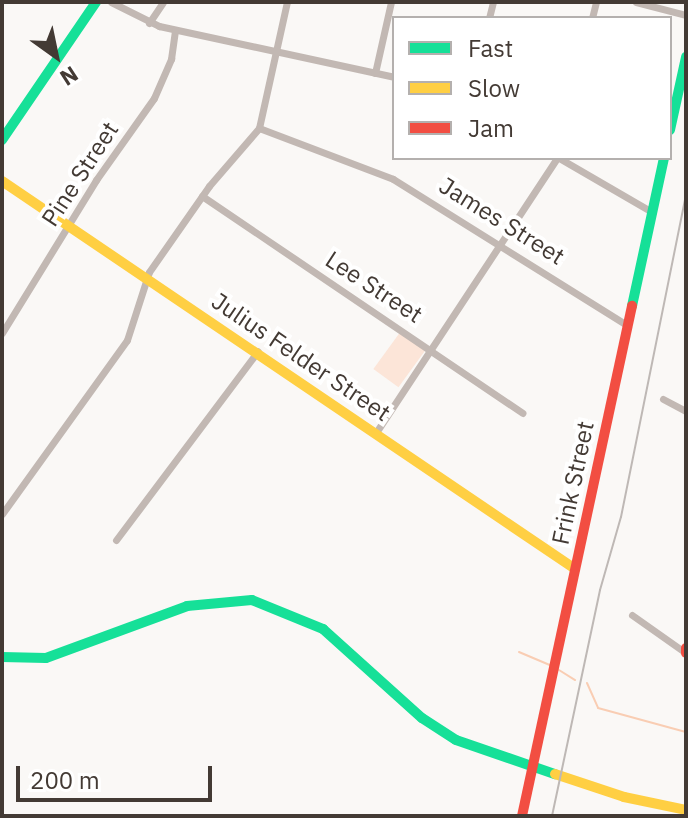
<!DOCTYPE html>
<style>
body{margin:0}
#map{position:relative;width:688px;height:818px;overflow:hidden;background:#faf8f6;font-family:"IBM Plex Sans",sans-serif}
div>[style]{position:absolute}
[style*='--x']{left:calc(var(--x)*1px);top:calc(var(--y)*1px);width:calc(var(--w)*1px);rotate:calc(var(--a)*1deg)}
.green>*{inset:0;background:#fce5d8;transform-origin:0 0}
.stream>*{height:2px;margin:-1px;padding:0 1px;transform-origin:1px;border-radius:1px;background:#f9cdb3}
.street>*{height:7px;margin:-3.5px;padding:0 3.5px;transform-origin:3.5px;border-radius:3.5px;background:#c2b8b3}
.fast>*{height:10px;margin:-5px;padding:0 5px;transform-origin:5px;border-radius:5px;background:#16e098}
.slow>*{height:10px;margin:-5px;padding:0 5px;transform-origin:5px;border-radius:5px;background:#ffcf43}
.jam>*{height:10px;margin:-5px;padding:0 5px;transform-origin:5px;border-radius:5px;background:#f24e42}
.rail>*{height:2px;margin:-1px;padding:0 1px;transform-origin:1px;border-radius:1px;background:#beb8b5}
span{translate:-50% -50%;white-space:nowrap;text-align:center;line-height:1.15;-webkit-text-stroke:8px #fff;paint-order:stroke}
.street-label{font-size:24px;color:#433a34}
.frame{position:absolute;inset:0;border:4px solid #433a34;pointer-events:none}
.legend{position:absolute;left:392px;top:16px;width:280px;height:144px;box-sizing:border-box;background:#fff;border:2px solid #b4b0ae;margin:0;padding:10px 14px;list-style:none;font-size:24px;color:#433a34}
.legend li{display:flex;align-items:center;gap:16px;height:40px}
.legend b{width:40px;border:2px solid #b4b0ae}
.north{position:absolute;left:16px;top:16px;width:80px;height:80px;-webkit-text-stroke:6px #fff;paint-order:stroke;rotate:147deg;font-size:22px;font-weight:700;line-height:32px;text-align:center;color:#433a34}
.north::after{content:'';display:block;margin:auto;width:28px;height:36px;background:#433a34;clip-path:polygon(50% 0,100% 100%,50% 72%,0 100%)}
.scale{position:absolute;left:16px;top:766px;width:196px;height:36px;box-sizing:border-box;border:4px solid #433a34;border-top:0;padding-left:10px;font-size:24px;line-height:28px;white-space:nowrap;color:#433a34;-webkit-text-stroke:6px #fff;paint-order:stroke}
</style>
<div id="map">
<div class="green">
<div style="left:401px;top:331px;width:31px;height:47px;rotate:36deg"></div>
</div>
<div class="stream">
<div style="--x:519;--y:652;--w:34;--a:23"></div>
<div style="--x:559;--y:670;--w:19;--a:32"></div>
<div style="--x:587;--y:683;--w:27;--a:66"></div>
<div style="--x:598;--y:708;--w:91;--a:15.3"></div>
</div>
<div class="street">
<div style="--x:111;--y:2;--w:54;--a:26.6"></div>
<div style="--x:159;--y:26;--w:240;--a:12.2"></div>
<div style="--x:636;--y:2;--w:52;--a:14.6"></div>
<div style="--x:489;--y:18;--w:16;--a:-76"></div>
<div style="--x:592;--y:18;--w:16;--a:-76"></div>
<div style="--x:149;--y:23;--w:25;--a:-56"></div>
<div style="--x:375;--y:73;--w:73;--a:-77.3"></div>
<div style="--x:259;--y:128;--w:143;--a:20.8"></div>
<div style="--x:393;--y:179;--w:277;--a:32"></div>
<div style="--x:559;--y:158;--w:108;--a:30.1"></div>
<div style="--x:202;--y:196;--w:387;--a:34.1"></div>
<div style="--x:2;--y:333;--w:180;--a:-58.4"></div>
<div style="--x:96;--y:180;--w:100;--a:-54.7"></div>
<div style="--x:154;--y:98;--w:43;--a:-66.4"></div>
<div style="--x:171;--y:59;--w:29;--a:-82"></div>
<div style="--x:663;--y:399;--w:26;--a:28"></div>
<div style="--x:377;--y:431;--w:327;--a:-56.6"></div>
<div style="--x:2;--y:514;--w:214;--a:-54.3"></div>
<div style="--x:127;--y:340;--w:71;--a:-72.1"></div>
<div style="--x:149;--y:272;--w:105;--a:-55.1"></div>
<div style="--x:209;--y:186;--w:77;--a:-49.2"></div>
<div style="--x:259;--y:128;--w:129;--a:-77.5"></div>
<div style="--x:116;--y:540;--w:236;--a:-53.1"></div>
<div style="--x:632;--y:615;--w:62;--a:35.2"></div>
</div>
<div class="fast">
<div style="--x:670;--y:130;--w:75;--a:-77.6"></div>
<div style="--x:2;--y:140;--w:167;--a:-55.7"></div>
<div style="--x:632;--y:306;--w:151;--a:-77.8"></div>
<div style="--x:2;--y:657;--w:44;--a:1.3"></div>
<div style="--x:46;--y:658;--w:150;--a:-20.2"></div>
<div style="--x:187;--y:606;--w:65;--a:-5.3"></div>
<div style="--x:252;--y:600;--w:77;--a:22.2"></div>
<div style="--x:323;--y:629;--w:133;--a:42"></div>
<div style="--x:422;--y:718;--w:40;--a:32.9"></div>
<div style="--x:456;--y:740;--w:105;--a:19"></div>
</div>
<div class="slow">
<div style="--x:2;--y:181;--w:692;--a:34.1"></div>
<div style="--x:555;--y:774;--w:73;--a:18.4"></div>
<div style="--x:624;--y:797;--w:63;--a:11.8"></div>
</div>
<div class="jam">
<div style="--x:686;--y:648;--w:5;--a:90"></div>
<div style="--x:522;--y:816;--w:522;--a:-77.83"></div>
</div>
<div class="rail">
<div style="--x:552;--y:816;--w:231;--a:-78"></div>
<div style="--x:600;--y:590;--w:76;--a:-74"></div>
<div style="--x:621;--y:517;--w:328;--a:-78.6"></div>
</div>
<div class="street-label">
<span style="left:80px;top:174px;rotate:-57deg">Pine Street</span>
<span style="left:502px;top:221px;rotate:32deg">James Street</span>
<span style="left:374px;top:287px;rotate:33deg">Lee Street</span>
<span style="left:301px;top:357px;rotate:34deg">Julius Felder Street</span>
<span style="left:573px;top:483px;rotate:-78deg">Frink Street</span>
</div>
<div class="frame"></div>
<ul class="legend">
<li><b style="height:10px;background:#16e098"></b>Fast</li>
<li><b style="height:10px;background:#ffcf43"></b>Slow</li>
<li><b style="height:10px;background:#f24e42"></b>Jam</li>
</ul>
<div class="north">N</div>
<div class="scale">200 m</div>
</div>
